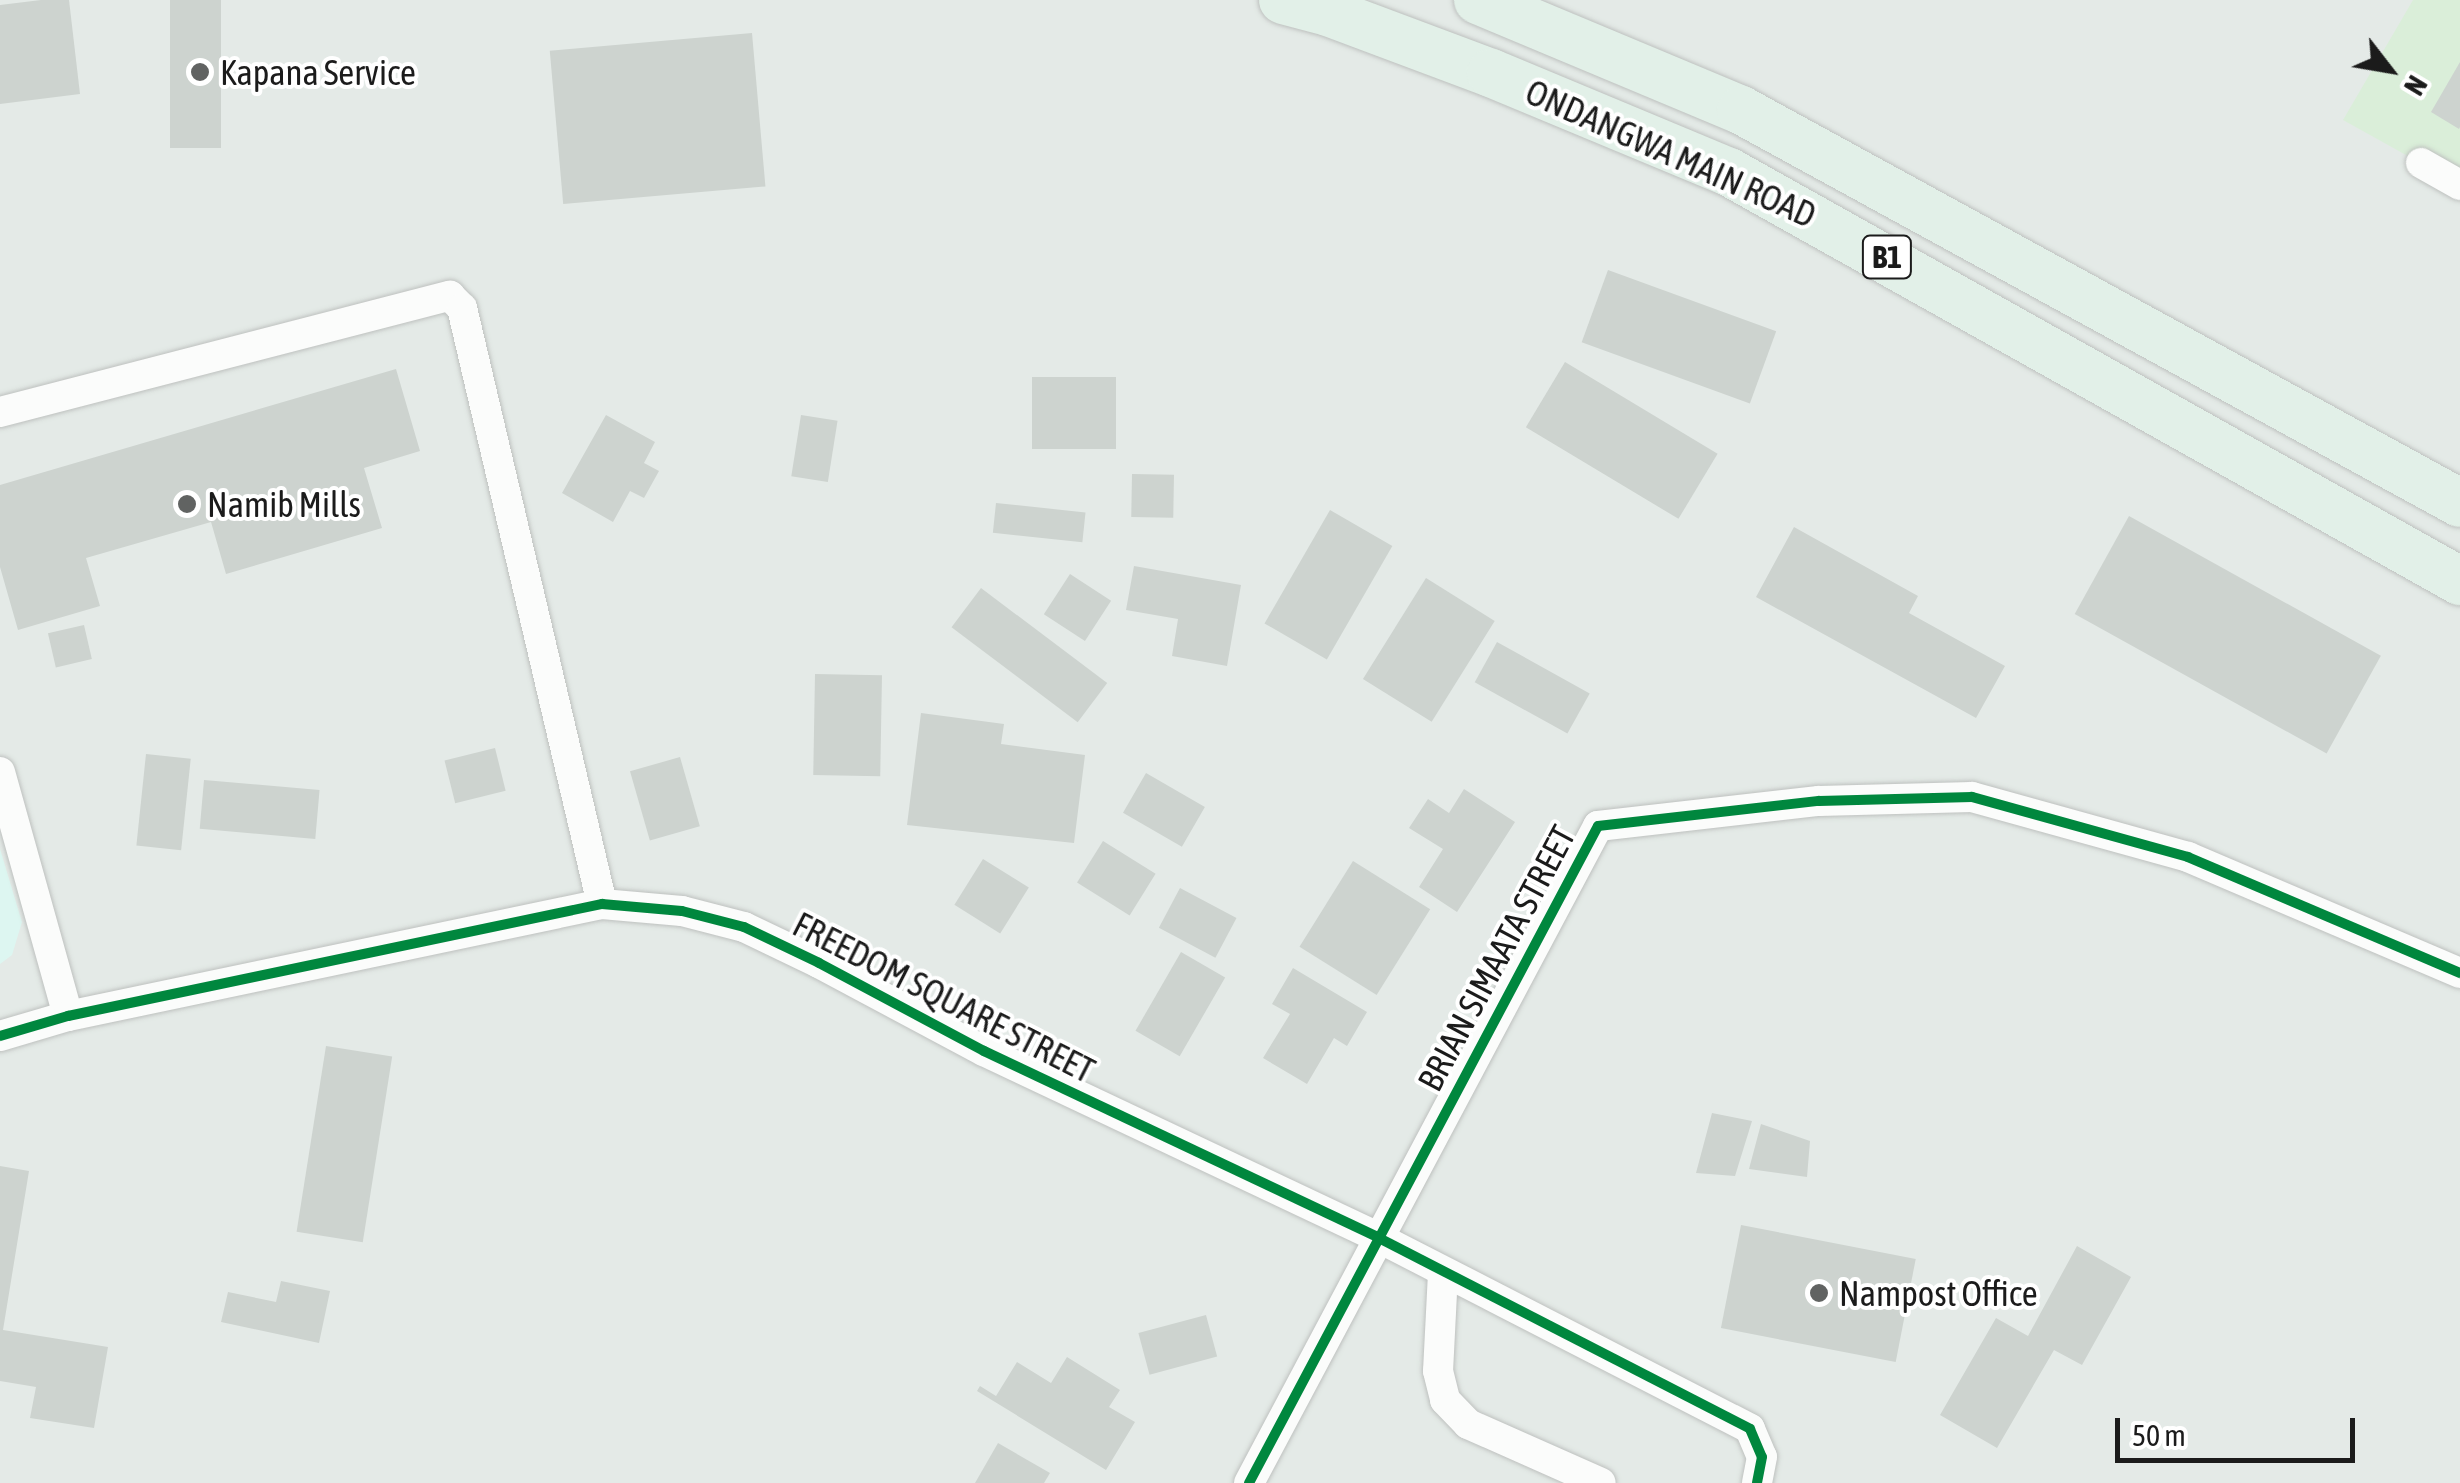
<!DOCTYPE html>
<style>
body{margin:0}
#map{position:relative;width:2460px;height:1483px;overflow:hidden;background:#e4eae7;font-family:"Asap Condensed",sans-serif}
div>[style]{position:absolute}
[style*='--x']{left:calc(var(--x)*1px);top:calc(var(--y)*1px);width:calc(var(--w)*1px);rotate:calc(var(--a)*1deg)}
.commercial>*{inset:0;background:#daeed9}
.education>*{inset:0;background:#ddf6f1}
.building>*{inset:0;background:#cdd3cf;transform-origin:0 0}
.roads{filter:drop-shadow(0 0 2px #bec1bf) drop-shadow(0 0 2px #bec1bf)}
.street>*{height:30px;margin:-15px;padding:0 15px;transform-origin:15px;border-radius:15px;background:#fbfcfb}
.primary>*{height:48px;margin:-24px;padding:0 24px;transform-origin:24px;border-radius:24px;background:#e2f0e8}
.cycleway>*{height:10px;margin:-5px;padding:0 5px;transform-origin:5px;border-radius:5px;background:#00873e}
.dots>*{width:28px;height:28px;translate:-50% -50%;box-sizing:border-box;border:5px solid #fff;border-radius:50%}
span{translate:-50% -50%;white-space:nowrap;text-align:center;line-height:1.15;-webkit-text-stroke:8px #fff;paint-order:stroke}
.shield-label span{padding:2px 8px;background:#fff;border:2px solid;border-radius:8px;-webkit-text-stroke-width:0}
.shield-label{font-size:32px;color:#1b1b1b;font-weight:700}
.poi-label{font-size:35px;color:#1b1b1b}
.left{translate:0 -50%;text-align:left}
.street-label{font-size:35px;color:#1b1b1b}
.north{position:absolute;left:2340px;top:20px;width:100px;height:100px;-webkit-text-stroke:8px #fff;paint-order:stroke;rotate:121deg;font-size:28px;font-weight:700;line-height:40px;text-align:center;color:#1b1b1b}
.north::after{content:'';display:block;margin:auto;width:35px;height:45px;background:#1b1b1b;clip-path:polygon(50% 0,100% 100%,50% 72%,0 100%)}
.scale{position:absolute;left:2115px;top:1418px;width:240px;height:45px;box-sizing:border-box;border:5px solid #1b1b1b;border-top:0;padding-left:12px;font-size:30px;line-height:35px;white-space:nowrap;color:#1b1b1b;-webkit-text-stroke:8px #fff;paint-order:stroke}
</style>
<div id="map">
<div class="commercial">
<div style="clip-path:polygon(2413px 0,2460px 0,2460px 185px,2343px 120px)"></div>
</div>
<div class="education">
<div style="clip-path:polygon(0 849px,22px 922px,12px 955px,0 964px)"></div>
</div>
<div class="building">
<div style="clip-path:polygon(41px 0,69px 0,80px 94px,0 104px,0 5px)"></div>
<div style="left:170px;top:0;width:51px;height:148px"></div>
<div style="left:752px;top:33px;width:154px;height:203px;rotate:85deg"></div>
<div style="clip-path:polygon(2460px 62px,2460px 127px,2459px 129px,2431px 112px)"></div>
<div style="left:1608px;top:270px;width:179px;height:77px;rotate:20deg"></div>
<div style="left:1565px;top:362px;width:178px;height:76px;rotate:31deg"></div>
<div style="clip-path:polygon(396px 369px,420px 451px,364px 468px,382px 528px,226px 574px,211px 522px,86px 558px,100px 606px,18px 630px,0 567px,0 485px)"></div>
<div style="left:1032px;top:377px;width:84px;height:72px"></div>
<div style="clip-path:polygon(606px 415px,655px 442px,644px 463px,659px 471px,644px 498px,630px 491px,613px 522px,562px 493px)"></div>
<div style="left:801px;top:415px;width:37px;height:62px;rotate:9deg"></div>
<div style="left:1132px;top:474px;width:42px;height:43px;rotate:1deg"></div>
<div style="left:996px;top:503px;width:90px;height:30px;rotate:6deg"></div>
<div style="left:1330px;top:510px;width:72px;height:131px;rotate:30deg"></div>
<div style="left:2129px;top:516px;width:288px;height:112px;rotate:29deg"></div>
<div style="clip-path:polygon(1794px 527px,1918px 596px,1909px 613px,2005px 666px,1976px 718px,1756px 597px)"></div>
<div style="clip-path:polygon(1134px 566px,1241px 585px,1227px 666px,1172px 656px,1178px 619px,1126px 610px)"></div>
<div style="left:1070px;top:574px;width:49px;height:48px;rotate:33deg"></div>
<div style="left:1426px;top:578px;width:81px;height:119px;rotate:32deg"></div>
<div style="left:981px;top:588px;width:158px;height:49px;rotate:37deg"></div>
<div style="left:84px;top:625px;width:35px;height:37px;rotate:77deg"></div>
<div style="left:1497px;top:642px;width:106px;height:46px;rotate:29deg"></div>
<div style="left:815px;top:674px;width:67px;height:101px;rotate:1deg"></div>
<div style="clip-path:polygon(921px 713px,1004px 724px,1001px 744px,1085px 755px,1074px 843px,907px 825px)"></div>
<div style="left:495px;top:748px;width:44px;height:52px;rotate:76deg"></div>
<div style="left:146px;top:754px;width:45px;height:92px;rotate:6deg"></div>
<div style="left:680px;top:757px;width:72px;height:52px;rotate:74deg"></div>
<div style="left:1146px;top:773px;width:68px;height:46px;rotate:30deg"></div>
<div style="left:204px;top:780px;width:116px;height:49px;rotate:5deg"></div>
<div style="clip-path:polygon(1464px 789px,1515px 822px,1457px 912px,1419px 887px,1443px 849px,1409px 828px,1428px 799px,1449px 813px)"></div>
<div style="left:1103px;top:841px;width:62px;height:49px;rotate:32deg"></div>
<div style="left:983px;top:859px;width:54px;height:54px;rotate:32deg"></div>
<div style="left:1353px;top:861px;width:91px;height:101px;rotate:32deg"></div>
<div style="left:1180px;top:888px;width:64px;height:45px;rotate:28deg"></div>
<div style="left:1181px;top:952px;width:51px;height:91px;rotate:30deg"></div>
<div style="clip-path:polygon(1293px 968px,1367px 1012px,1347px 1046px,1334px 1038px,1307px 1084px,1263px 1058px,1290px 1014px,1272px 1004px)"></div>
<div style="left:326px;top:1046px;width:67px;height:188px;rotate:9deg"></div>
<div style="clip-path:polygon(1712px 1113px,1752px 1121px,1735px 1176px,1696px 1173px)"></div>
<div style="clip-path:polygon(1761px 1124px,1810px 1141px,1807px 1177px,1749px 1169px)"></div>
<div style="clip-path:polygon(0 1166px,29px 1171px,3px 1330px,108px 1347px,94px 1428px,30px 1418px,36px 1387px,0 1381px)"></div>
<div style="left:1741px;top:1225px;width:178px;height:105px;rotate:11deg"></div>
<div style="clip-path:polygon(2077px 1246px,2131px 1277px,2082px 1365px,2054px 1350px,1997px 1448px,1940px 1415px,1996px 1318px,2028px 1336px)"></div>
<div style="clip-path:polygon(281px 1281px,330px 1291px,319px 1343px,221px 1322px,228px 1292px,276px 1302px)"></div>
<div style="left:1206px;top:1315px;width:43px;height:70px;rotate:75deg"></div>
<div style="clip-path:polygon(1067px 1357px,1120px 1390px,1109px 1407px,1135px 1422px,1106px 1470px,977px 1391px,980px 1386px,996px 1396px,1017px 1362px,1051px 1383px)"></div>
<div style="clip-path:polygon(998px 1443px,1050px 1473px,1044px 1483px,975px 1483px)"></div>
</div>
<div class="roads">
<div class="street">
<div style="--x:2421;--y:163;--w:45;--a:29.4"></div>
<div style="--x:0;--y:412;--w:465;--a:-14.5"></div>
<div style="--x:450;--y:296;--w:17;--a:45"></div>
<div style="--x:462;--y:308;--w:612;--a:76.78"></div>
<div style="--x:0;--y:772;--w:253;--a:74.4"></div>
<div style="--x:0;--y:1036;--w:71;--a:-16.4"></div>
<div style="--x:68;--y:1016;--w:546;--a:-11.85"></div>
<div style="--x:602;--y:904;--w:80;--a:5"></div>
<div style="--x:682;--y:911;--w:64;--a:14.5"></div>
<div style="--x:744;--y:927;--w:83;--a:25.6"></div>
<div style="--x:819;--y:963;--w:187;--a:28.1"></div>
<div style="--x:984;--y:1051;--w:437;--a:25.3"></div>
<div style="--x:1379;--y:1238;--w:417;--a:27.2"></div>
<div style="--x:1750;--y:1429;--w:30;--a:67"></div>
<div style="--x:1762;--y:1457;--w:26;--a:101"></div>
<div style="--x:1443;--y:1273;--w:98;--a:92.9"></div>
<div style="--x:1438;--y:1371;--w:30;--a:76"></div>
<div style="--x:1445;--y:1400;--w:33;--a:46"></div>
<div style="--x:1468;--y:1424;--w:145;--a:23.9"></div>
<div style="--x:1249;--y:1483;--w:744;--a:-62.02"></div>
<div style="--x:1598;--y:826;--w:222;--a:-6.5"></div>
<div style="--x:1819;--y:801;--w:153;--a:-1.5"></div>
<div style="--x:1972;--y:797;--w:224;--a:15.5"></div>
<div style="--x:2188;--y:857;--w:296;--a:23.1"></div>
</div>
<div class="primary">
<div style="--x:1283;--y:0;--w:47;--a:14.9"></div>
<div style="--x:1328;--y:12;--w:174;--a:20.5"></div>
<div style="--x:1491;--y:73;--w:258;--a:22.6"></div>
<div style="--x:1729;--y:172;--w:838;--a:29.23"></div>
<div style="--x:1478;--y:0;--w:285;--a:22.7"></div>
<div style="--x:1741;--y:110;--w:819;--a:28.66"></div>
</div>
</div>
<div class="cycleway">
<div style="--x:0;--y:1036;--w:71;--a:-16.4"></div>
<div style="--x:68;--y:1016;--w:546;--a:-11.85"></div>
<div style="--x:602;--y:904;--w:80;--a:5"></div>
<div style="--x:682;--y:911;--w:64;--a:14.5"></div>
<div style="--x:744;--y:927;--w:83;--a:25.6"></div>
<div style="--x:819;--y:963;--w:187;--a:28.1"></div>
<div style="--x:984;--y:1051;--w:437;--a:25.3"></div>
<div style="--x:1379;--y:1238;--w:417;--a:27.2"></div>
<div style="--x:1750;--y:1429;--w:30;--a:67"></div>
<div style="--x:1762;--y:1457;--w:26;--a:101"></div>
<div style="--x:1249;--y:1483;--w:744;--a:-62.02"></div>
<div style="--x:1598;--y:826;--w:222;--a:-6.5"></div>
<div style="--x:1819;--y:801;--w:153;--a:-1.5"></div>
<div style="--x:1972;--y:797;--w:224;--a:15.5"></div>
<div style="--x:2188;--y:857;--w:296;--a:23.1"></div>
</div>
<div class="dots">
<div style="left:200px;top:72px;background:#616362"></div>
<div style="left:187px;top:504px;background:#616362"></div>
<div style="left:1819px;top:1293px;background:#616362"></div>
</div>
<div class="shield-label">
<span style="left:1887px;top:257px">B1</span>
</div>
<div class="poi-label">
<span class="left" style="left:220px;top:72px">Kapana Service</span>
<span class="left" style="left:207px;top:504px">Namib Mills</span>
<span class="left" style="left:1839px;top:1293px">Nampost Office</span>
</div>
<div class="street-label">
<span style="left:1671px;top:153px;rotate:24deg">ONDANGWA MAIN ROAD</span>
<span style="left:1496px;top:958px;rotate:-62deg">BRIAN SIMAATA STREET</span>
<span style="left:944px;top:997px;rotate:27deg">FREEDOM SQUARE STREET</span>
</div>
<div class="north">N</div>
<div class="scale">50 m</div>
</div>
